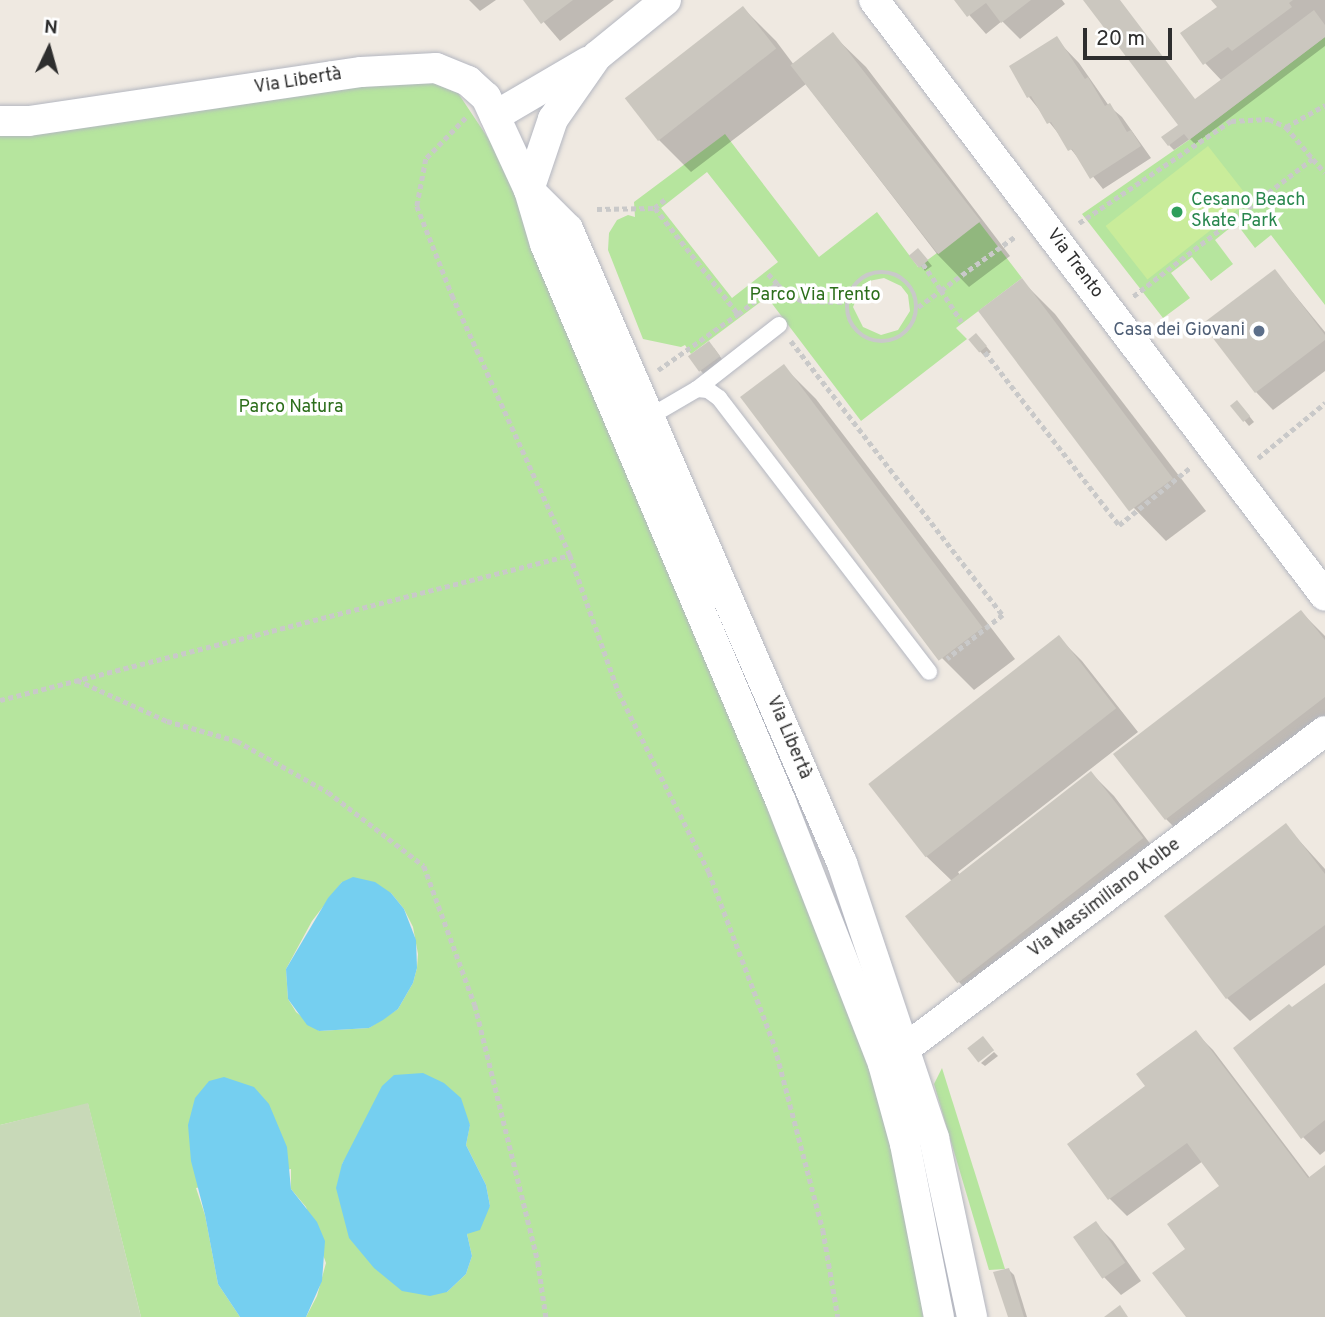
<!DOCTYPE html>
<meta charset="utf-8">
<style>
body{margin:0}
#map{position:relative;width:1325px;height:1317px;overflow:hidden;background:#efe9e1;font-family:Overpass,sans-serif}
div>[style]{position:absolute}
[style*='--x']{left:calc(var(--x)*1px);top:calc(var(--y)*1px);width:calc(var(--w)*1px);rotate:calc(var(--a)*1deg)}
.green>*{inset:0;background:#b6e59e}
.cemetery>*{inset:0;background:#c8d9b8}
.pitch>*{inset:0;background:#c9ec9a;transform-origin:0 0}
.water>*{inset:0;background:#75cff0}
.shadow>*{inset:0;background:#0003}
.building>*{inset:0;background:#cbc7bf;transform-origin:0 0}
.path>*{height:4.5px;margin-top:-2.25px;transform-origin:0;background:repeating-linear-gradient(90deg,#c9c9c9 0 5px,transparent 0 8.5px)}
.path>.ring{margin:-2.25px;padding:0;box-sizing:content-box;background:none;border:4.5px solid #c9c9c9;border-radius:50%}
.roads{filter:drop-shadow(0 0 2px #b4b7c1) drop-shadow(0 0 2px #b4b7c1)}
.lane>*{height:16px;margin:-8px;padding:0 8px;transform-origin:8px;border-radius:8px;background:#fff}
.street>*{height:30px;margin:-15px;padding:0 15px;transform-origin:15px;border-radius:15px;background:#fff}
.dots>*{width:19px;height:19px;translate:-50% -50%;box-sizing:border-box;border:4px solid #fff;border-radius:50%}
span{translate:-50% -50%;white-space:nowrap;text-align:center;line-height:1.15;-webkit-text-stroke:7px #fff;paint-order:stroke}
.street-label{font-size:18px;color:#2e2e2e}
.leisure-label{font-size:18px;color:#27864d}
.left{translate:0 -50%;text-align:left}
.park-label{font-size:18px;color:#2c6e1b}
.service-label{font-size:18px;color:#4e5e75}
.right{translate:-100% -50%;text-align:right}
.north{position:absolute;left:14px;top:14px;width:70px;height:70px;-webkit-text-stroke:5px #fff;paint-order:stroke;rotate:5deg;font-size:19px;font-weight:700;line-height:28px;text-align:center;color:#2e2e2e}
.north::after{content:'';display:block;margin:auto;width:24px;height:32px;background:#2e2e2e;clip-path:polygon(50% 0,100% 100%,50% 72%,0 100%)}
.scale{position:absolute;left:1083px;top:28px;width:89px;height:32px;box-sizing:border-box;border:4px solid #2e2e2e;border-top:0;padding-left:9px;font-size:21px;line-height:24px;white-space:nowrap;color:#2e2e2e;-webkit-text-stroke:5px #fff;paint-order:stroke}
</style>
<div id="map">
<div class="green">
<div style="clip-path:polygon(1325px 37px,1325px 305px,1271px 235px,1255px 248px,1236px 223px,1215px 240px,1233px 264px,1211px 281px,1192px 257px,1171px 273px,1190px 298px,1163px 318px,1082px 214px,1189px 140px)"></div>
<div style="clip-path:polygon(evenodd,419px 77px,458px 93px,506px 165px,875px 1068px,919px 1277px,923px 1317px,306px 1317px,317px 1296px,326px 1263px,306px 1207px,291px 1189px,291px 1169px,196px 1188px,205px 1215px,218px 1284px,240px 1317px,141px 1317px,88px 1104px,0 1125px,0 132px,419px 77px,342px 882px,391px 893px,404px 909px,413px 927px,418px 954px,417px 968px,413px 983px,398px 1009px,369px 1028px,319px 1031px,296px 1012px,288px 999px,286px 969px,312px 921px,342px 882px,419px 77px,470px 1124px,466px 1145px,486px 1185px,490px 1206px,467px 1234px,472px 1256px,466px 1274px,447px 1292px,342px 1164px,356px 1141px,470px 1124px)"></div>
<div style="clip-path:polygon(evenodd,725px 134px,819px 257px,877px 212px,918px 267px,979px 222px,1022px 278px,956px 328px,967px 339px,861px 421px,767px 297px,691px 354px,685px 345px,681px 347px,643px 339px,608px 250px,609px 233px,617px 220px,628px 215px,635px 217px,634px 202px,725px 134px,707px 172px,778px 262px,732px 298px,661px 208px,707px 172px,725px 134px,884px 278px,901px 286px,908px 295px,910px 311px,898px 330px,881px 335px,863px 327px,853px 307px,862px 286px,869px 281px,884px 278px)"></div>
<div style="clip-path:polygon(942px 1068px,1005px 1269px,989px 1270px,934px 1084px)"></div>
</div>
<div class="cemetery">
<div style="clip-path:polygon(88px 1103px,141px 1317px,0 1317px,0 1125px)"></div>
</div>
<div class="pitch">
<div style="left:1208px;top:146px;width:68px;height:130px;rotate:52deg"></div>
</div>
<div class="water">
<div style="clip-path:polygon(353px 877px,375px 882px,391px 893px,404px 909px,416px 940px,417px 968px,413px 983px,398px 1009px,383px 1020px,369px 1028px,319px 1031px,307px 1025px,288px 999px,286px 969px,328px 898px,342px 882px)"></div>
<div style="clip-path:polygon(423px 1073px,444px 1083px,461px 1098px,470px 1125px,466px 1145px,486px 1185px,490px 1206px,480px 1230px,467px 1234px,472px 1256px,466px 1274px,447px 1292px,430px 1296px,402px 1291px,374px 1268px,349px 1238px,336px 1188px,342px 1164px,382px 1086px,394px 1075px)"></div>
<div style="clip-path:polygon(224px 1077px,254px 1087px,269px 1104px,287px 1147px,291px 1189px,317px 1222px,325px 1241px,322px 1281px,306px 1317px,240px 1317px,218px 1284px,205px 1215px,191px 1161px,188px 1125px,195px 1098px,209px 1081px)"></div>
</div>
<div class="shadow">
<div style="clip-path:polygon(469px 0,496px 0,480px 11px)"></div>
<div style="clip-path:polygon(525px 0,614px 0,560px 41px)"></div>
<div style="clip-path:polygon(956px 0,1062px 0,1065px 4px,1020px 39px,1002px 21px,986px 34px)"></div>
<div style="clip-path:polygon(1085px 0,1119px 0,1195px 101px,1222px 81px,1205px 63px,1219px 7px,1214px 0,1325px 0,1325px 46px,1195px 144px,1190px 139px,1174px 150px,1169px 145px,1180px 126px)"></div>
<div style="clip-path:polygon(743px 8px,776px 41px,794px 65px,833px 35px,866px 67px,1010px 256px,969px 287px,937px 254px,806px 84px,691px 172px,658px 139px)"></div>
<div style="clip-path:polygon(1056px 39px,1079px 63px,1109px 106px,1122px 117px,1151px 158px,1103px 189px,1029px 97px,1011px 67px)"></div>
<div style="clip-path:polygon(911px 255px,923px 255px,932px 266px,925px 271px)"></div>
<div style="clip-path:polygon(1275px 271px,1325px 332px,1325px 371px,1273px 410px,1256px 392px,1205px 324px)"></div>
<div style="clip-path:polygon(1022px 281px,1055px 314px,1206px 511px,1166px 541px,1134px 508px,981px 311px)"></div>
<div style="clip-path:polygon(970px 340px,981px 340px,991px 352px,985px 357px)"></div>
<div style="clip-path:polygon(714px 348px,724px 362px,705px 376px,690px 357px)"></div>
<div style="clip-path:polygon(783px 366px,816px 399px,1015px 659px,974px 690px,942px 658px)"></div>
<div style="clip-path:polygon(1242px 407px,1254px 422px,1249px 426px,1244px 420px)"></div>
<div style="clip-path:polygon(1301px 612px,1325px 636px,1325px 738px,1189px 842px,1166px 819px,1116px 755px)"></div>
<div style="clip-path:polygon(1059px 638px,1082px 661px,1138px 732px,958px 872px,960px 875px,1091px 773px,1114px 796px,1164px 862px,980px 1003px,957px 980px,952px 881px,926px 856px)"></div>
<div style="clip-path:polygon(1286px 826px,1325px 869px,1325px 965px,1250px 1021px,1227px 998px)"></div>
<div style="clip-path:polygon(1325px 985px,1325px 1151px,1320px 1155px,1303px 1137px,1292px 1009px)"></div>
<div style="clip-path:polygon(1196px 1033px,1213px 1050px,1310px 1178px,1325px 1167px,1325px 1317px,1188px 1317px,1188px 1249px,1221px 1186px,1203px 1161px,1127px 1216px,1110px 1199px,1069px 1144px,1147px 1086px)"></div>
<div style="clip-path:polygon(994px 1052px,998px 1056px,985px 1066px,981px 1063px)"></div>
<div style="clip-path:polygon(1096px 1224px,1113px 1241px,1141px 1281px,1121px 1295px,1104px 1277px,1076px 1240px)"></div>
<div style="clip-path:polygon(1009px 1270px,1014px 1275px,1027px 1317px,1010px 1317px)"></div>
</div>
<div class="building">
<div style="clip-path:polygon(523px 0,573px 0,541px 24px)"></div>
<div style="clip-path:polygon(954px 0,1031px 0,1001px 23px,986px 3px,967px 17px)"></div>
<div style="clip-path:polygon(1083px 0,1120px 0,1195px 99px,1314px 10px,1325px 25px,1325px 37px,1189px 140px,1184px 134px,1168px 146px,1161px 137px,1178px 125px)"></div>
<div style="clip-path:polygon(1211px 0,1293px 0,1289px 3px,1292px 7px,1232px 51px,1228px 47px,1203px 65px,1180px 33px,1217px 7px)"></div>
<div style="left:743px;top:6px;width:54px;height:150px;rotate:52deg"></div>
<div style="left:833px;top:32px;width:240px;height:54px;rotate:52deg"></div>
<div style="clip-path:polygon(1057px 36px,1085px 79px,1088px 77px,1105px 106px,1110px 103px,1127px 132px,1131px 130px,1141px 146px,1090px 179px,1072px 149px,1068px 151px,1051px 122px,1047px 124px,1031px 96px,1027px 98px,1009px 66px)"></div>
<div style="left:918px;top:248px;width:16px;height:12px;rotate:50deg"></div>
<div style="clip-path:polygon(1275px 269px,1325px 335px,1325px 340px,1255px 393px,1202px 324px)"></div>
<div style="left:1022px;top:278px;width:251px;height:55px;rotate:53deg"></div>
<div style="left:976px;top:333px;width:17px;height:10px;rotate:50deg"></div>
<div style="left:709px;top:341px;width:19px;height:26px;rotate:54deg"></div>
<div style="left:784px;top:364px;width:330px;height:55px;rotate:53deg"></div>
<div style="left:1237px;top:400px;width:21px;height:9px;rotate:51deg"></div>
<div style="clip-path:polygon(1301px 610px,1325px 640px,1325px 697px,1165px 820px,1113px 754px)"></div>
<div style="left:1059px;top:635px;width:93px;height:242px;rotate:52deg"></div>
<div style="left:1091px;top:771px;width:85px;height:236px;rotate:52deg"></div>
<div style="clip-path:polygon(1286px 823px,1325px 874px,1325px 925px,1226px 999px,1164px 916px)"></div>
<div style="clip-path:polygon(1325px 983px,1325px 1120px,1301px 1139px,1233px 1048px,1289px 1004px,1292px 1007px)"></div>
<div style="clip-path:polygon(1196px 1030px,1308px 1178px,1325px 1165px,1325px 1317px,1186px 1317px,1152px 1273px,1185px 1249px,1167px 1224px,1219px 1186px,1187px 1143px,1108px 1200px,1067px 1144px,1145px 1086px,1136px 1074px)"></div>
<div style="left:983px;top:1036px;width:18px;height:20px;rotate:52deg"></div>
<div style="left:1096px;top:1221px;width:51px;height:28px;rotate:55deg"></div>
<div style="clip-path:polygon(1009px 1268px,1024px 1317px,1008px 1317px,993px 1272px)"></div>
<div style="clip-path:polygon(1120px 1305px,1128px 1317px,1104px 1317px)"></div>
</div>
<div class="path">
<div style="--x:466;--y:118;--w:57;--a:134.3"></div>
<div style="--x:426;--y:159;--w:48;--a:100.8"></div>
<div style="--x:417;--y:206;--w:96;--a:68.5"></div>
<div style="--x:452;--y:295;--w:286;--a:65.6"></div>
<div style="--x:570;--y:555;--w:146;--a:70.5"></div>
<div style="--x:619;--y:693;--w:200;--a:63.3"></div>
<div style="--x:709;--y:872;--w:187;--a:69.3"></div>
<div style="--x:775;--y:1047;--w:189;--a:75.3"></div>
<div style="--x:823;--y:1230;--w:88;--a:80.2"></div>
<div style="--x:1286;--y:127;--w:45;--a:-29.4"></div>
<div style="--x:1313;--y:159;--w:18;--a:49"></div>
<div style="--x:665;--y:200;--w:13;--a:141"></div>
<div style="--x:655;--y:208;--w:135;--a:51.9"></div>
<div style="--x:738;--y:314;--w:49;--a:-37.6"></div>
<div style="--x:777;--y:284;--w:16;--a:-133"></div>
<div style="--x:597;--y:209;--w:58;--a:-1"></div>
<div style="--x:1079;--y:223;--w:183;--a:-33.9"></div>
<div style="--x:1231;--y:121;--w:38;--a:-3"></div>
<div style="--x:1269;--y:119;--w:19;--a:25"></div>
<div style="--x:1286;--y:127;--w:42;--a:49.8"></div>
<div style="--x:1313;--y:159;--w:227;--a:142.5"></div>
<div style="--x:923;--y:264;--w:32;--a:55"></div>
<div style="--x:941;--y:290;--w:92;--a:-35.8"></div>
<div class="ring" style="left:847px;top:272px;width:65.5px;height:65.5px"></div>
<div style="--x:777;--y:284;--w:18;--a:43"></div>
<div style="--x:790;--y:296;--w:14;--a:21"></div>
<div style="--x:803;--y:301;--w:44;--a:1.3"></div>
<div style="--x:918;--y:307;--w:29;--a:-36"></div>
<div style="--x:941;--y:290;--w:38;--a:57"></div>
<div style="--x:791;--y:341;--w:346;--a:52.3"></div>
<div style="--x:1003;--y:615;--w:71;--a:141.8"></div>
<div style="--x:985;--y:352;--w:219;--a:52.2"></div>
<div style="--x:1119;--y:525;--w:92;--a:-38.9"></div>
<div style="--x:658;--y:370;--w:98;--a:-35"></div>
<div style="--x:1258;--y:458;--w:87;--a:-39.4"></div>
<div style="--x:77;--y:680;--w:99;--a:24.5"></div>
<div style="--x:167;--y:721;--w:73;--a:15.9"></div>
<div style="--x:237;--y:741;--w:104;--a:29.3"></div>
<div style="--x:328;--y:792;--w:121;--a:37.6"></div>
<div style="--x:424;--y:866;--w:148;--a:69.9"></div>
<div style="--x:475;--y:1005;--w:265;--a:76.2"></div>
<div style="--x:538;--y:1262;--w:56;--a:81.7"></div>
<div style="--x:0;--y:700;--w:588;--a:-14.27"></div>
</div>
<div class="roads">
<div class="lane">
<div style="--x:697;--y:389;--w:104;--a:-38"></div>
<div style="--x:644;--y:420;--w:61;--a:-30.3"></div>
<div style="--x:697;--y:389;--w:11;--a:5"></div>
<div style="--x:708;--y:390;--w:14;--a:36"></div>
<div style="--x:719;--y:398;--w:345;--a:52.5"></div>
</div>
<div class="street">
<div style="--x:666;--y:0;--w:89;--a:140.9"></div>
<div style="--x:597;--y:56;--w:77;--a:124.9"></div>
<div style="--x:553;--y:119;--w:75;--a:108.7"></div>
<div style="--x:529;--y:190;--w:55;--a:45"></div>
<div style="--x:568;--y:229;--w:691;--a:66.63"></div>
<div style="--x:842;--y:863;--w:290;--a:71.5"></div>
<div style="--x:934;--y:1138;--w:183;--a:78"></div>
<div style="--x:874;--y:0;--w:747;--a:52.88"></div>
<div style="--x:495;--y:116;--w:107;--a:-30.4"></div>
<div style="--x:0;--y:121;--w:29;--a:0"></div>
<div style="--x:29;--y:121;--w:336;--a:-8.4"></div>
<div style="--x:361;--y:72;--w:75;--a:-3.1"></div>
<div style="--x:436;--y:68;--w:35;--a:22"></div>
<div style="--x:468;--y:81;--w:24;--a:42"></div>
<div style="--x:486;--y:97;--w:102;--a:65.2"></div>
<div style="--x:529;--y:190;--w:56;--a:73.5"></div>
<div style="--x:545;--y:244;--w:606;--a:67.07"></div>
<div style="--x:781;--y:802;--w:281;--a:68.7"></div>
<div style="--x:883;--y:1064;--w:83;--a:74.6"></div>
<div style="--x:905;--y:1144;--w:176;--a:78.9"></div>
<div style="--x:890;--y:1060;--w:545;--a:-37.1"></div>
</div>
</div>
<div class="dots">
<div style="left:1177px;top:212px;background:#2e9e5b"></div>
<div style="left:1259px;top:331px;background:#5c6f8a"></div>
</div>
<div class="street-label">
<span style="left:298px;top:82px;rotate:-9deg">Via Libertà</span>
<span style="left:1074px;top:264px;rotate:53deg">Via Trento</span>
<span style="left:788px;top:738px;rotate:67deg">Via Libertà</span>
<span style="left:1105px;top:899px;rotate:-37deg">Via Massimiliano Kolbe</span>
</div>
<div class="leisure-label">
<span class="left" style="left:1191px;top:212px">Cesano Beach<br>Skate Park</span>
</div>
<div class="park-label">
<span style="left:815px;top:296px">Parco Via Trento</span>
<span style="left:291px;top:408px">Parco Natura</span>
</div>
<div class="service-label">
<span class="right" style="left:1245px;top:331px">Casa dei Giovani</span>
</div>
<div class="north">N</div>
<div class="scale">20 m</div>
</div>
